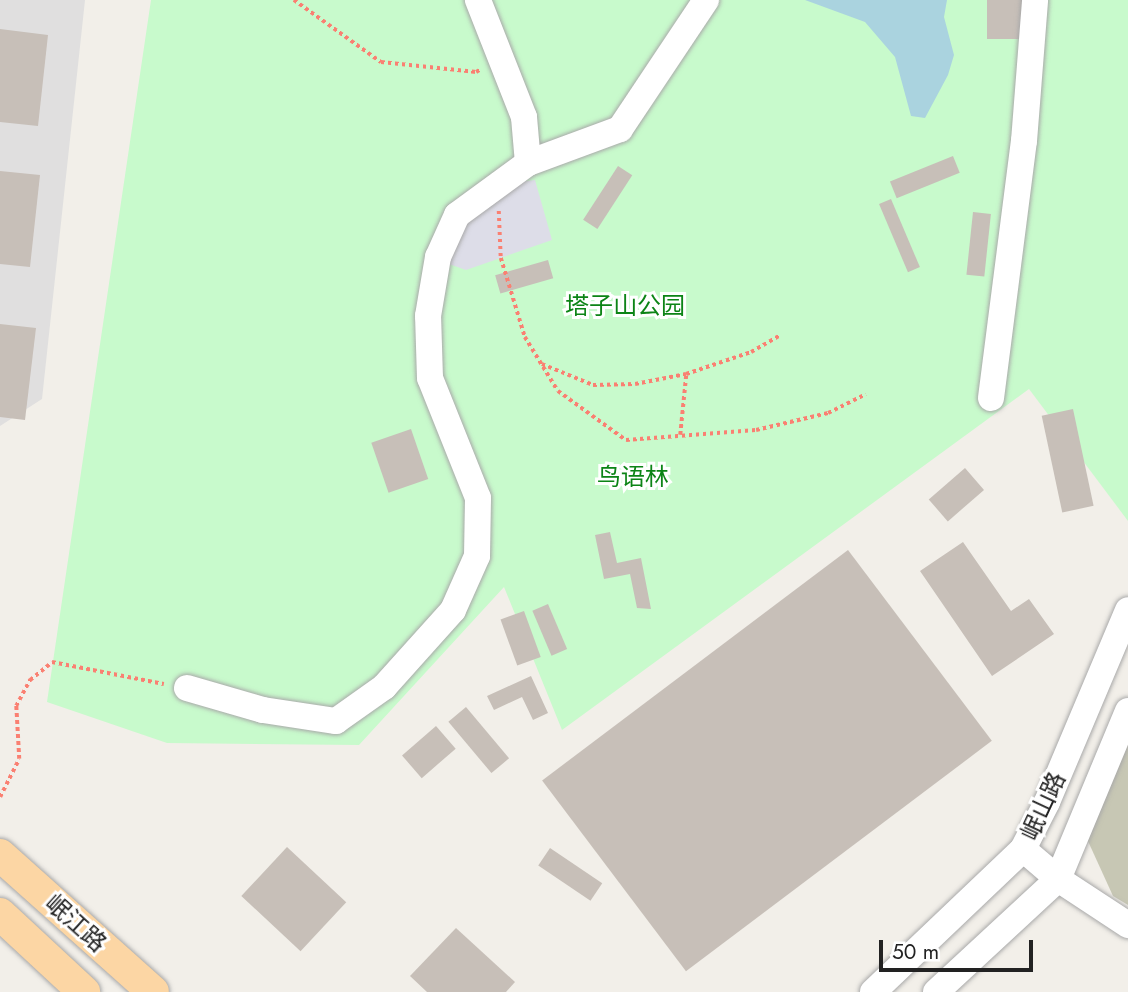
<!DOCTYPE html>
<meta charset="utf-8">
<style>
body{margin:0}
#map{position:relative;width:1128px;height:992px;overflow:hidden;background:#f2efe9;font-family:Jost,"Noto Sans SC",sans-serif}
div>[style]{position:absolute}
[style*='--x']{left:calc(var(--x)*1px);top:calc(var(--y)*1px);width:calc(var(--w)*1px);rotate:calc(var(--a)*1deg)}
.residential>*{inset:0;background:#e0dfdf}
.construction>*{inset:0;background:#c7c7b4}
.park>*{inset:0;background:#c8facc}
.plaza>*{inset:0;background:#dddde8}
.water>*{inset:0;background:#aad3df}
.building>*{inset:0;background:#c7bfb8;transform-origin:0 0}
.path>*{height:3.5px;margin-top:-1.75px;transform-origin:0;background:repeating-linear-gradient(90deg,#fa8072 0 3.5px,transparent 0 7px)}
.roads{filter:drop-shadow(0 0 2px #a9a9a9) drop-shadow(0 0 2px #a9a9a9)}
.minor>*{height:26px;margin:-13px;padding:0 13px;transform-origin:13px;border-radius:13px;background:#fff}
.major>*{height:32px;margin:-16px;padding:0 16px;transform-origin:16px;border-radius:16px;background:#fcd6a4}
span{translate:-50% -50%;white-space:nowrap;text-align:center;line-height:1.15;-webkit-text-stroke:6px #fff;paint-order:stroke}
.park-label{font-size:24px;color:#0c8416}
.street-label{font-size:24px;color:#222}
.scale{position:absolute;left:879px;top:940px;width:154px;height:32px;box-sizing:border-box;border:4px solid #222;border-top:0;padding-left:9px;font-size:21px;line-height:24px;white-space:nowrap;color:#222;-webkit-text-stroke:5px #fff;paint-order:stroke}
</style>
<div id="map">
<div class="residential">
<div style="clip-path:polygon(0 0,85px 0,42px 399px,0 426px)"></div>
</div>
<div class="construction">
<div style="clip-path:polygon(1128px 742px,1128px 905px,1113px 896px,1087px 839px)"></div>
</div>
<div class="park">
<div style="clip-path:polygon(151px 0,1128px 0,1128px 521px,1029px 389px,562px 730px,504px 587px,359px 745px,167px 743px,47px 702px)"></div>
</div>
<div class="plaza">
<div style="clip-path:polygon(535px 180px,552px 240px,466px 270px,446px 263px,466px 218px,498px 185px)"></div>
</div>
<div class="water">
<div style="clip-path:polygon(805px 0,947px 0,944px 17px,954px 55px,948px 75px,925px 118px,911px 116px,895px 57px,865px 22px)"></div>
</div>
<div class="building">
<div style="left:987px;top:0;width:42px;height:39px"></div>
<div style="clip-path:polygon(0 29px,48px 35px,38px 126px,0 122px)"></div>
<div style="left:953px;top:156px;width:18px;height:68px;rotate:68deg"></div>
<div style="left:618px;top:166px;width:17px;height:64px;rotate:33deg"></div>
<div style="clip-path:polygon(0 171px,40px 175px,30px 267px,0 264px)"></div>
<div style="left:891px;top:199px;width:74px;height:13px;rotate:67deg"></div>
<div style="left:973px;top:212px;width:18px;height:63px;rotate:6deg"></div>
<div style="left:548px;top:260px;width:19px;height:55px;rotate:74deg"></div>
<div style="clip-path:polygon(0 324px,36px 328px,25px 420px,0 417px)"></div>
<div style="left:1073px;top:409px;width:99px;height:32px;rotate:78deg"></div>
<div style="left:411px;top:429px;width:53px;height:42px;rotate:71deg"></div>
<div style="left:965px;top:468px;width:29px;height:48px;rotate:49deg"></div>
<div style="clip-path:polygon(610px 532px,617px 563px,641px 558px,651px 609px,637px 608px,630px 574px,604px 579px,595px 535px)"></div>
<div style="clip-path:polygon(963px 542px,1011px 611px,1029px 599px,1054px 634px,992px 676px,920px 571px)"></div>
<div style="left:848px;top:550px;width:239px;height:383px;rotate:53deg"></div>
<div style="left:548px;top:604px;width:49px;height:17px;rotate:67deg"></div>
<div style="left:524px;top:611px;width:49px;height:25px;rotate:70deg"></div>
<div style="clip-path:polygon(531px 676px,548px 713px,533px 720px,522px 697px,494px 710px,487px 696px)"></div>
<div style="left:466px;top:707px;width:67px;height:23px;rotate:50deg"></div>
<div style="left:436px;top:726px;width:30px;height:45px;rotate:49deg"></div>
<div style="left:287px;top:847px;width:81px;height:67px;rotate:43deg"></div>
<div style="left:550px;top:848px;width:63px;height:21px;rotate:34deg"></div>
<div style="clip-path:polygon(456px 928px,515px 982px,506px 992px,427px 992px,410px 976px)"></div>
</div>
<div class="path">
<div style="--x:294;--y:0;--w:107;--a:35.5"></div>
<div style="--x:381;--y:62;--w:96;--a:6"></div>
<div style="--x:476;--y:72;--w:6;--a:-31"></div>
<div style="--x:499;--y:211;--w:47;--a:87.6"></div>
<div style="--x:501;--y:258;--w:83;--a:73.1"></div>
<div style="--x:525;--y:337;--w:63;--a:58.6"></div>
<div style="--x:558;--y:391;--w:84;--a:35.8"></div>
<div style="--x:626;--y:440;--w:130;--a:-4.4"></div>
<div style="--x:756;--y:430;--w:74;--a:-13.3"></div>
<div style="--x:828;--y:413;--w:42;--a:-26.6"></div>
<div style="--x:542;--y:364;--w:55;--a:22.4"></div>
<div style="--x:593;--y:385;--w:42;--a:-1.4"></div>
<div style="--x:635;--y:384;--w:52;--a:-11.1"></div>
<div style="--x:686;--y:374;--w:69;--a:-18.7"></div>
<div style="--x:751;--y:352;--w:34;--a:-30"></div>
<div style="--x:680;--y:435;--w:60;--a:-84.3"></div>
<div style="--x:0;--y:797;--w:42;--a:-63.4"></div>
<div style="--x:19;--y:759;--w:53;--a:-93.2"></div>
<div style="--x:16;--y:706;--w:30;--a:-62"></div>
<div style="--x:30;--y:680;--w:28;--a:-39"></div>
<div style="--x:52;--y:662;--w:114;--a:11.1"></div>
</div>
<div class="roads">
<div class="minor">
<div style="--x:528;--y:163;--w:98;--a:-20.3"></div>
<div style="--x:620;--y:129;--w:155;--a:-56.3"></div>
<div style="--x:991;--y:398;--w:259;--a:-82.7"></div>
<div style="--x:1024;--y:141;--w:141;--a:-85.5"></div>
<div style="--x:187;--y:688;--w:79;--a:16.1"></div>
<div style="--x:263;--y:710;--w:74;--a:8.6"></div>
<div style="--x:336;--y:721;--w:59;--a:-35.3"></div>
<div style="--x:384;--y:687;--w:103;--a:-48.1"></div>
<div style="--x:453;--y:610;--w:59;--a:-66"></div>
<div style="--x:477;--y:556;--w:58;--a:-89"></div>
<div style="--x:478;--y:498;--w:129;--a:-111.8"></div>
<div style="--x:430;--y:378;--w:62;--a:-91.8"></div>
<div style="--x:428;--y:316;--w:60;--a:-80.4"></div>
<div style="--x:438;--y:257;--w:46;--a:-65.7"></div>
<div style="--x:457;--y:215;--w:88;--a:-36.2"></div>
<div style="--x:528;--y:163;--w:46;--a:-95"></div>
<div style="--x:524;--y:117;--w:126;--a:-111.5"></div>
<div style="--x:1023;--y:849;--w:46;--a:40.6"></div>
<div style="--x:1058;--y:879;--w:84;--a:33.3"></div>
<div style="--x:873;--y:992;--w:207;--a:-43.6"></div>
<div style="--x:1023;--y:849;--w:53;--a:-62.9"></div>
<div style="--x:1047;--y:802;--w:208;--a:-67.1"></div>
<div style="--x:936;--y:992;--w:166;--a:-42.8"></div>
<div style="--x:1058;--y:879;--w:182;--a:-67.4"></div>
</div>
<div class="major">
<div style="--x:0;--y:855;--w:205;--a:41.8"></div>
<div style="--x:0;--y:914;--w:115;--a:42.9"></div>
</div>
</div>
<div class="park-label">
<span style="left:625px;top:306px">塔子山公园</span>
<span style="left:633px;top:477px">鸟语林</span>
</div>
<div class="street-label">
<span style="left:1043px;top:806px;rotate:-65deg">岷山路</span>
<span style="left:76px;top:923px;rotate:42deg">岷江路</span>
</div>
<div class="scale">50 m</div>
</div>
